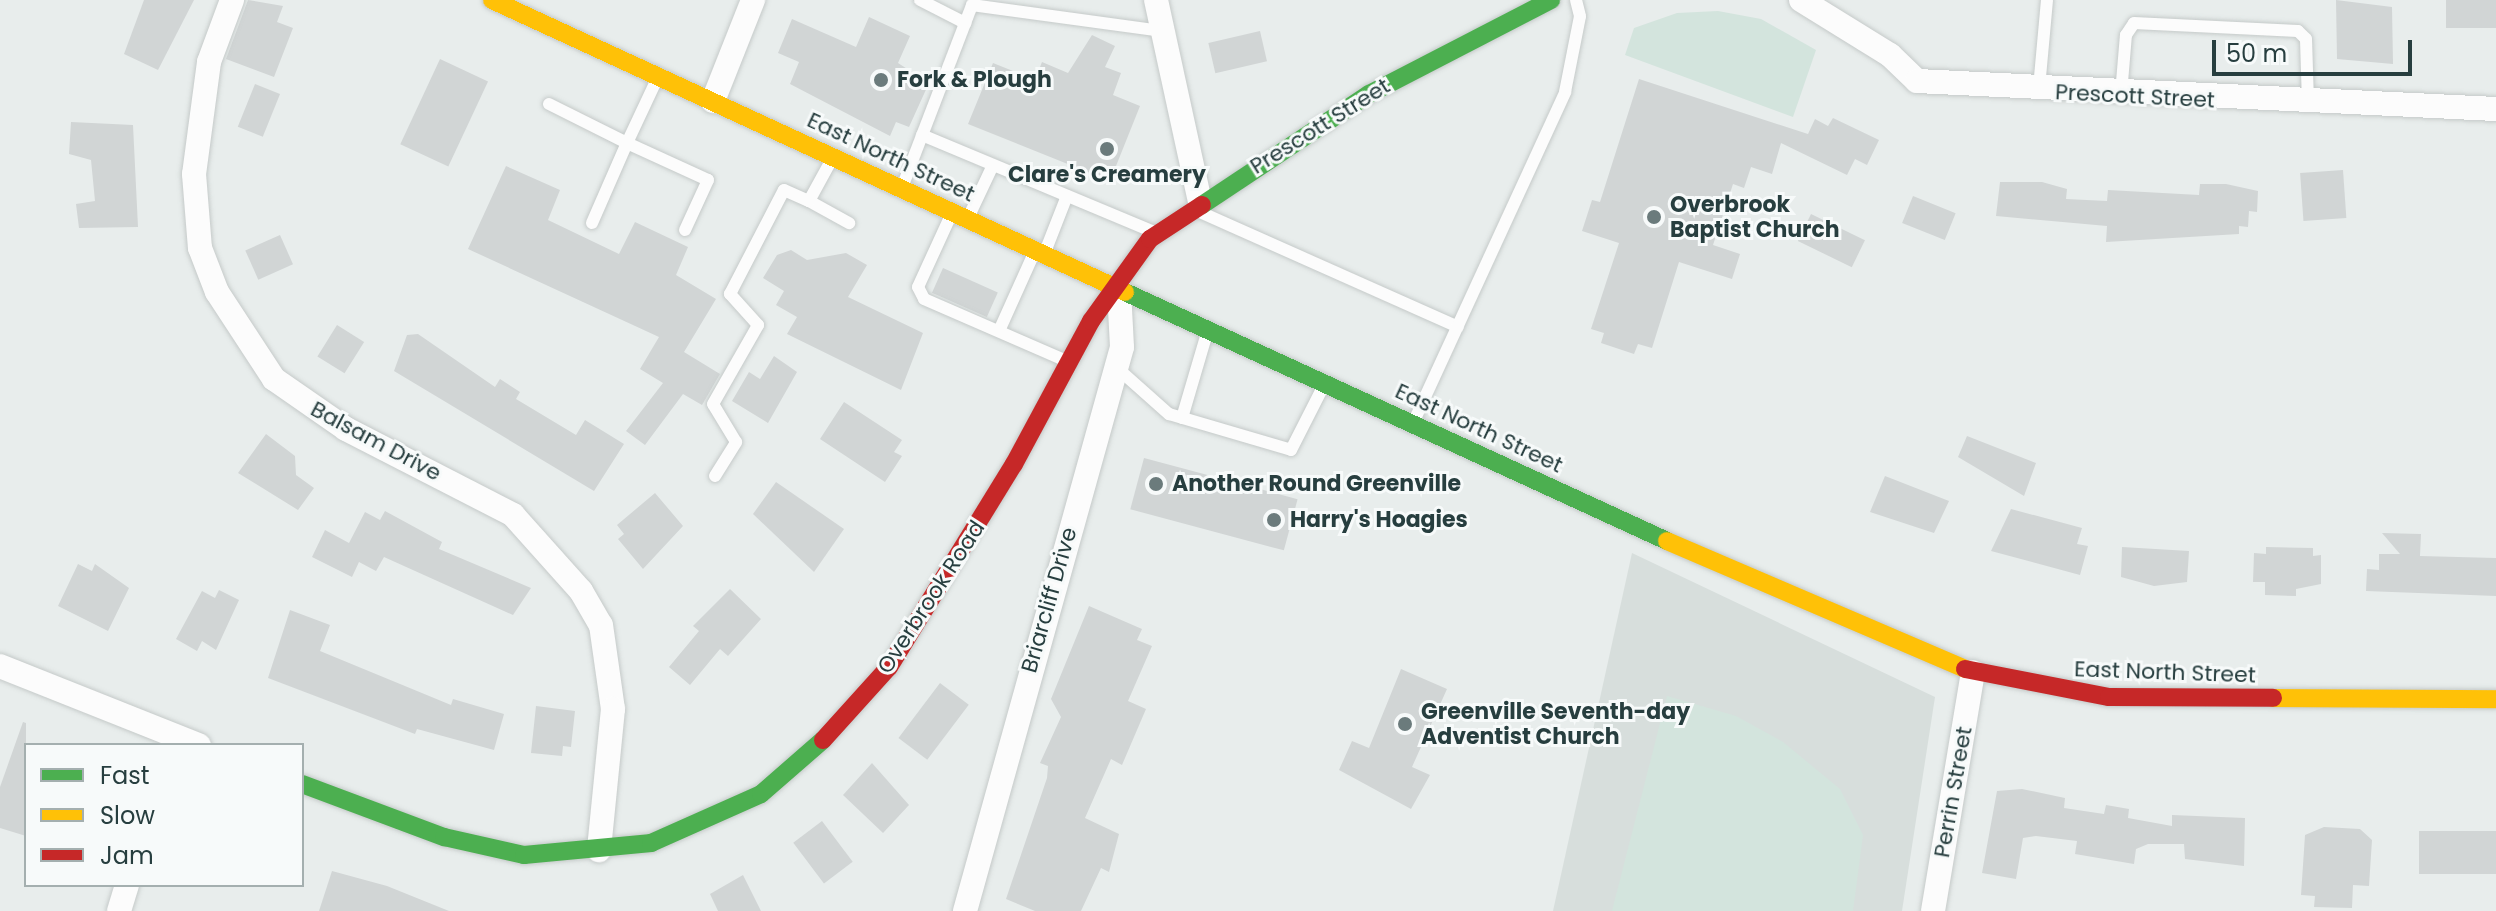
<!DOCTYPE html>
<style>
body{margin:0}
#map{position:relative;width:2496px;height:911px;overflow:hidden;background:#e8edec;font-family:Poppins,sans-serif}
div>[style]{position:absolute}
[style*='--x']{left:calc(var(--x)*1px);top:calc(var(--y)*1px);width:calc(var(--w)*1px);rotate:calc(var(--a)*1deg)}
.built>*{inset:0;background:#d7dedc}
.green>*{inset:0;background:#d3e4dd}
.building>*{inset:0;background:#d1d5d5;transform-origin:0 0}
.roads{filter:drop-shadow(0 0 2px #c5cac9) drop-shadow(0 0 2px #c5cac9)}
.lane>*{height:12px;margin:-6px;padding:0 6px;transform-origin:6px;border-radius:6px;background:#fcfcfc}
.street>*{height:24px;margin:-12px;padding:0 12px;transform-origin:12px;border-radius:12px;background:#fcfcfc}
.fast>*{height:18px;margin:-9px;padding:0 9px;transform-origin:9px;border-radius:9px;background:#4caf50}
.slow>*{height:18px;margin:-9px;padding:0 9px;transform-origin:9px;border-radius:9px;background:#ffc107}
.jam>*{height:18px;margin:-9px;padding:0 9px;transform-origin:9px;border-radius:9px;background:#c62828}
.dots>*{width:22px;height:22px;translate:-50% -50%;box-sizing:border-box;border:4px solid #f7fafa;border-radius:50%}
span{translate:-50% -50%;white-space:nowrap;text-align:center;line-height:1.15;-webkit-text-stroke:6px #f7fafa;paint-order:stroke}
.poi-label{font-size:22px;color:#273e3f;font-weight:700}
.left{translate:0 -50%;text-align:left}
.street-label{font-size:22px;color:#273e3f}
.legend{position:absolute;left:24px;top:743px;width:280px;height:144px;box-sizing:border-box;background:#f7fafa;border:2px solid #a4afaf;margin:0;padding:10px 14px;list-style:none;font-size:24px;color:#273e3f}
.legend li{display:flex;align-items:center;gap:16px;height:40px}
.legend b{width:40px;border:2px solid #a4afaf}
.scale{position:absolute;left:2212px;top:40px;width:200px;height:36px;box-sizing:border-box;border:4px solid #273e3f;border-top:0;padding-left:10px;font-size:24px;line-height:28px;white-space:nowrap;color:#273e3f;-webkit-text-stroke:6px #f7fafa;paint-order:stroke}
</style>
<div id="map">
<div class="built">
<div style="clip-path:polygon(1632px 553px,1935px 697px,1902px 911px,1553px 911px)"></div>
</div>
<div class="green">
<div style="clip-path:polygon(1718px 11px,1761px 19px,1816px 50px,1793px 117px,1625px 55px,1634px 28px,1677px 13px)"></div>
<div style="clip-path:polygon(1667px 696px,1736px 716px,1783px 742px,1840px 789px,1863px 835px,1853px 911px,1612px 911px)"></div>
</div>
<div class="building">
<div style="clip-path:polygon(144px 0,194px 0,158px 70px,124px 54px)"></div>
<div style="clip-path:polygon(248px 0,283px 6px,277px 22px,293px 28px,274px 77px,226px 59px)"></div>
<div style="clip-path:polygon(2336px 0,2392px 7px,2393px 64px,2337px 59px)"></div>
<div style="left:2446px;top:0;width:50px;height:28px"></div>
<div style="clip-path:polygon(869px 17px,910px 36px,898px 63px,929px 83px,909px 127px,896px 122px,890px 136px,790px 84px,799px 62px,778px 53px,792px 19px,856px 47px)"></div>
<div style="left:1260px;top:31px;width:31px;height:53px;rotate:77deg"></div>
<div style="clip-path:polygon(1092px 35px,1115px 46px,1105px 67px,1121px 73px,1113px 95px,1140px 106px,1110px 181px,968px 124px,993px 63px,1035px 80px,1042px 62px,1068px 73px)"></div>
<div style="left:440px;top:59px;width:53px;height:94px;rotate:25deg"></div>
<div style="clip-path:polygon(1639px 79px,1808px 134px,1815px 119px,1828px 126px,1833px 118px,1879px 140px,1867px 165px,1855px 159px,1847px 175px,1781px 143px,1772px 174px,1751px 167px,1744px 188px,1733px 184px,1713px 245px,1740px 254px,1732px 279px,1679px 262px,1652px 348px,1638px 344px,1634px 354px,1601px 343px,1604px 333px,1591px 329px,1619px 243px,1582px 231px,1592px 200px,1600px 202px)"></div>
<div style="left:255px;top:84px;width:27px;height:46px;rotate:22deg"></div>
<div style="clip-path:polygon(71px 122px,133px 125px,138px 227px,79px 228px,76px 204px,95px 201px,91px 160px,69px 154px)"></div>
<div style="clip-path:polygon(506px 166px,560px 190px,548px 220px,619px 254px,635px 222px,688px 247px,676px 275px,716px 299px,684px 352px,720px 374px,702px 405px,683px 394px,645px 445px,626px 431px,663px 383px,640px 369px,659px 337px,468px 249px)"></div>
<div style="left:2343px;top:170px;width:48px;height:43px;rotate:86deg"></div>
<div style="clip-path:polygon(2000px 182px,2042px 182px,2067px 189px,2066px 199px,2107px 201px,2108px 190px,2199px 195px,2200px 184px,2226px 184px,2258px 191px,2257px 212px,2249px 211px,2248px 227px,2239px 226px,2239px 234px,2106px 242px,2107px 226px,1996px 216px)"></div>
<div style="left:1913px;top:196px;width:46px;height:29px;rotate:22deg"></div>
<div style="left:1811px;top:214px;width:60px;height:30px;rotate:26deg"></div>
<div style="left:280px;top:235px;width:32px;height:38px;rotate:66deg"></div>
<div style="clip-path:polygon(791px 250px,807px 260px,846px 253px,867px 265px,848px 297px,923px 333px,901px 390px,787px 334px,797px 317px,776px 305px,784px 291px,763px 278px,777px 255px)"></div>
<div style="left:943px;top:268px;width:60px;height:27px;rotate:24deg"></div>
<div style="left:337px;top:325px;width:32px;height:37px;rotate:32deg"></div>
<div style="clip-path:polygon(418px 334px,495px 387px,500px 379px,520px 392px,516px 399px,576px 435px,585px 420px,624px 444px,594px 491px,394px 371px,407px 335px)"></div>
<div style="clip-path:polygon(774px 356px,797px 372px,768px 423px,732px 401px,749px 372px,760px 379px)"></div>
<div style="clip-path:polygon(844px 402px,902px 440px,894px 452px,902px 456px,885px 482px,820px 439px)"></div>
<div style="clip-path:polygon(266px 434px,295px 456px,296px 475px,314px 488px,298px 510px,238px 473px)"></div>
<div style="clip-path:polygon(1967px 436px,2036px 463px,2024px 496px,1958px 457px)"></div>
<div style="left:1144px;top:458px;width:159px;height:53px;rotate:15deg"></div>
<div style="clip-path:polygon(1885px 476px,1949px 501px,1934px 533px,1870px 512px)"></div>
<div style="clip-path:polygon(776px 482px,844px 529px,814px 572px,753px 514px)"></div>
<div style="clip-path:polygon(655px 493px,683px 526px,643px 569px,618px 539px,624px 534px,617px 525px)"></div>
<div style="clip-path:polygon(2011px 509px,2082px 528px,2077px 544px,2088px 546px,2080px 575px,1991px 551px)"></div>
<div style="clip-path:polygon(385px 511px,442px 542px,439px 549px,531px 588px,513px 615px,384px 557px,376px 571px,359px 562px,352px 577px,312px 557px,325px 530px,349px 543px,365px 512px,380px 520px)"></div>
<div style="clip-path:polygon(2382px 533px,2421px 534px,2420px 556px,2496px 558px,2496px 596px,2366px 591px,2367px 569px,2379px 570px,2379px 554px,2400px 554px)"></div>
<div style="clip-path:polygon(2122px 547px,2189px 551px,2187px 582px,2154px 586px,2121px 577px)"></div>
<div style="clip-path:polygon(2266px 547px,2313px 548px,2313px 556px,2321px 555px,2321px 584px,2296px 589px,2296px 596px,2265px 595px,2265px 582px,2253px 582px,2254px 553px,2266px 554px)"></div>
<div style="clip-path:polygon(78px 564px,92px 571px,95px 564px,129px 588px,108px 631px,58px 606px)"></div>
<div style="clip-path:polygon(730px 589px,761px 619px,728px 656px,720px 649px,690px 685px,669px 667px,699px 631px,693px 626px)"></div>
<div style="clip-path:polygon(219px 590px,239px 600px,216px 650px,202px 641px,197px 651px,176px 639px,202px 591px,215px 598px)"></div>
<div style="clip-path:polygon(1089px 606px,1142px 629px,1137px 640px,1152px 646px,1128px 701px,1146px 709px,1122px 765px,1111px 759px,1085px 818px,1119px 834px,1109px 872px,1101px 868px,1081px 911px,1035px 911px,1006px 899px,1047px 778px,1048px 766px,1040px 763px,1061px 717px,1051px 699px)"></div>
<div style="clip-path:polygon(290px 610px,330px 625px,320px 651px,451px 705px,453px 699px,504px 714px,494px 750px,417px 729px,415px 734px,268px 678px)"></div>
<div style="clip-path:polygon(1401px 669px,1447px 689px,1412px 767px,1430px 775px,1411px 809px,1339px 770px,1352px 741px,1369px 748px)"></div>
<div style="left:940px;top:683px;width:36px;height:69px;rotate:37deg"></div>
<div style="clip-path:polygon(536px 706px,575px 711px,571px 747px,563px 746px,562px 756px,531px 753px)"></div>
<div style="clip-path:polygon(23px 722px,26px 723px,26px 836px,0 828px,0 787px)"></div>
<div style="clip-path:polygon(872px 763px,909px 805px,883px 833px,843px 795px)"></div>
<div style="clip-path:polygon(2022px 789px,2065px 798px,2064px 808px,2104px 814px,2106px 805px,2129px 809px,2128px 818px,2172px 826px,2172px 815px,2245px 818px,2244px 866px,2185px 859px,2184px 844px,2148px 844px,2136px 849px,2134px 864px,2075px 854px,2077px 841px,2036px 836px,2023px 838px,2016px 879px,1982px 873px,1997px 791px)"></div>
<div style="left:822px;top:821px;width:51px;height:36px;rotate:53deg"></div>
<div style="clip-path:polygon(2324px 827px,2360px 829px,2372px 840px,2369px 886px,2353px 885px,2352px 908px,2314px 907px,2315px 896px,2301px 895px,2305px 835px)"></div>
<div style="left:2419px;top:831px;width:77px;height:43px"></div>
<div style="clip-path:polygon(332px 871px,387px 886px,449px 911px,319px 911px)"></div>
<div style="clip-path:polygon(743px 875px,761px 911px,718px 911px,710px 894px)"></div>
</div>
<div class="roads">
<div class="lane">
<div style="--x:920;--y:0;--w:51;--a:27.1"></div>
<div style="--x:2039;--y:88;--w:88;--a:-84.8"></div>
<div style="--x:2121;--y:94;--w:59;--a:-85.2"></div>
<div style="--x:2126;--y:35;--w:14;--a:-56"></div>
<div style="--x:2134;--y:23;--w:164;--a:2.8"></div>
<div style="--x:2298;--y:31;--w:11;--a:45"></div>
<div style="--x:2306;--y:39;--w:63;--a:88.2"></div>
<div style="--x:549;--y:104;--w:87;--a:26.6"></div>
<div style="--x:627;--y:143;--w:71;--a:-64.9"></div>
<div style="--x:922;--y:135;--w:249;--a:22.7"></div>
<div style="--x:903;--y:185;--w:193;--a:-69"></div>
<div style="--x:972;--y:5;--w:192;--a:7.8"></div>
<div style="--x:809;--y:201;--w:46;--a:28.8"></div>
<div style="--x:1202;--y:213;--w:280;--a:24"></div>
<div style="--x:951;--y:215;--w:79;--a:114.6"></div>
<div style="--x:918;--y:287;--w:13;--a:63"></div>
<div style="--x:924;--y:299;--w:153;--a:23.5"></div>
<div style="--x:969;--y:216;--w:56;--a:-64.8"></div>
<div style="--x:592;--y:223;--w:87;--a:-66.4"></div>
<div style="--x:627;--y:143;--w:89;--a:24.6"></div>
<div style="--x:708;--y:180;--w:55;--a:114.7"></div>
<div style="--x:1045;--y:252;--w:60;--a:-68.6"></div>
<div style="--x:999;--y:331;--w:85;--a:-65.8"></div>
<div style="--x:1116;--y:367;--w:71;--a:41.6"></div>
<div style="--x:1169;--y:414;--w:127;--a:16.4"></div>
<div style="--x:1291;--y:450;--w:71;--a:-63.1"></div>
<div style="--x:1182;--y:418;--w:89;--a:-73.6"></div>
<div style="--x:1414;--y:421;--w:362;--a:-65.3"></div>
<div style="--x:1565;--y:92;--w:77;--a:-78.8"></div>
<div style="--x:1580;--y:16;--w:16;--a:-104"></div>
<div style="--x:715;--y:476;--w:40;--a:-58"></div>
<div style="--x:736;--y:442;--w:44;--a:-121.2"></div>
<div style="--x:713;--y:404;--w:91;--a:-60.3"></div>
<div style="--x:758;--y:325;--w:42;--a:-132.1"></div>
<div style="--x:730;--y:294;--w:117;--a:-62.6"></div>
<div style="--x:784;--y:190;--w:27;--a:24"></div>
<div style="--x:809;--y:201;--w:48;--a:-61.3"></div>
</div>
<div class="street">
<div style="--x:232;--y:0;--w:66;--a:110.4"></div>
<div style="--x:209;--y:62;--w:113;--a:97.6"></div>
<div style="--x:194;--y:174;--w:74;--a:85.4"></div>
<div style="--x:200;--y:248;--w:47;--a:68.9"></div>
<div style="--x:217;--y:292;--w:104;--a:56.8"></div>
<div style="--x:274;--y:379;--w:88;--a:34.8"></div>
<div style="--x:346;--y:429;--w:188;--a:27.2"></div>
<div style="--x:513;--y:515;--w:102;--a:48.2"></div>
<div style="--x:581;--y:591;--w:39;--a:60"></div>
<div style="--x:601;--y:625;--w:85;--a:81.9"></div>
<div style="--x:613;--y:709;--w:142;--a:95.7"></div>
<div style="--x:1156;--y:0;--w:207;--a:77.7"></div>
<div style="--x:1801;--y:0;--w:105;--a:31.7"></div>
<div style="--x:1890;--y:55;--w:37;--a:44"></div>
<div style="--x:1917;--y:81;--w:580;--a:2.77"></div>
<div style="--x:713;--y:101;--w:109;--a:-68.4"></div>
<div style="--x:0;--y:666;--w:214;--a:21.7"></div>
<div style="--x:119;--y:911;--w:27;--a:-73"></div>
<div style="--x:965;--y:911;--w:585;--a:-74.44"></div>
<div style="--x:1122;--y:347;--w:58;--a:-93"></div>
<div style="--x:1933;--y:911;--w:242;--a:-80.5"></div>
</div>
<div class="fast">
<div style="--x:1202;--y:205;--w:201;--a:-33.6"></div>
<div style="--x:1369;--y:94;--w:205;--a:-27.3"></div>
<div style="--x:1125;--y:292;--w:596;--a:24.67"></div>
<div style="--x:302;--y:784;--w:152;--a:20.5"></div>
<div style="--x:444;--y:837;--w:82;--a:12.7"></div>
<div style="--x:524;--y:855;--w:128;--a:-5.4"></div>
<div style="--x:651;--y:843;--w:120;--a:-24"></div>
<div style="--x:761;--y:794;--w:82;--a:-41.1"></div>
</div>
<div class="slow">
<div style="--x:492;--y:0;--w:697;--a:24.76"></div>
<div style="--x:1667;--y:541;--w:324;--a:23.2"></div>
<div style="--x:2273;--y:698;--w:223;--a:0.3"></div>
</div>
<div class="jam">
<div style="--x:1965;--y:669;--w:147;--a:11"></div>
<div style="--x:2109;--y:697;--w:164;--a:0.3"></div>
<div style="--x:823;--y:740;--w:98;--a:-47.9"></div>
<div style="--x:889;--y:667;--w:238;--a:-58.4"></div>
<div style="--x:1014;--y:464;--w:162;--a:-61.7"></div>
<div style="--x:1091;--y:321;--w:101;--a:-54.3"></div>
<div style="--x:1150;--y:239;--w:62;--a:-33.2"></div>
</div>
</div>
<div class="dots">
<div style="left:881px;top:80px;background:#6b7b7c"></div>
<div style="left:1107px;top:149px;background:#6b7b7c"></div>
<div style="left:1654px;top:217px;background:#6b7b7c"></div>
<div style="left:1156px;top:484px;background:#6b7b7c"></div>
<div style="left:1274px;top:520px;background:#6b7b7c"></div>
<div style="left:1405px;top:724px;background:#6b7b7c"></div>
</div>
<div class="poi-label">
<span class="left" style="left:897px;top:80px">Fork &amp; Plough</span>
<span style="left:1107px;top:175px">Clare's Creamery</span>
<span class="left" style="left:1670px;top:217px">Overbrook<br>Baptist Church</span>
<span class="left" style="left:1172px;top:484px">Another Round Greenville</span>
<span class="left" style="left:1290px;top:520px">Harry's Hoagies</span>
<span class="left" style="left:1421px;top:724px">Greenville Seventh-day<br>Adventist Church</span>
</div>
<div class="street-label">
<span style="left:2135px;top:96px;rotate:3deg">Prescott Street</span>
<span style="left:1320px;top:126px;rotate:-32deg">Prescott Street</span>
<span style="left:891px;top:157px;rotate:25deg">East North Street</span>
<span style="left:1479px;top:428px;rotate:25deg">East North Street</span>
<span style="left:376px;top:441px;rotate:28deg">Balsam Drive</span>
<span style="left:931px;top:597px;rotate:-57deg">Overbrook Road</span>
<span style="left:1049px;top:600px;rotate:-74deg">Briarcliff Drive</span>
<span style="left:2165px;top:672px;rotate:2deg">East North Street</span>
<span style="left:1953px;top:792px;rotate:-80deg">Perrin Street</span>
</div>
<ul class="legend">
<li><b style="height:10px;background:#4caf50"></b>Fast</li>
<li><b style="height:10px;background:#ffc107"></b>Slow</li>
<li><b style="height:10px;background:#c62828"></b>Jam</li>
</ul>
<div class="scale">50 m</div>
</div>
